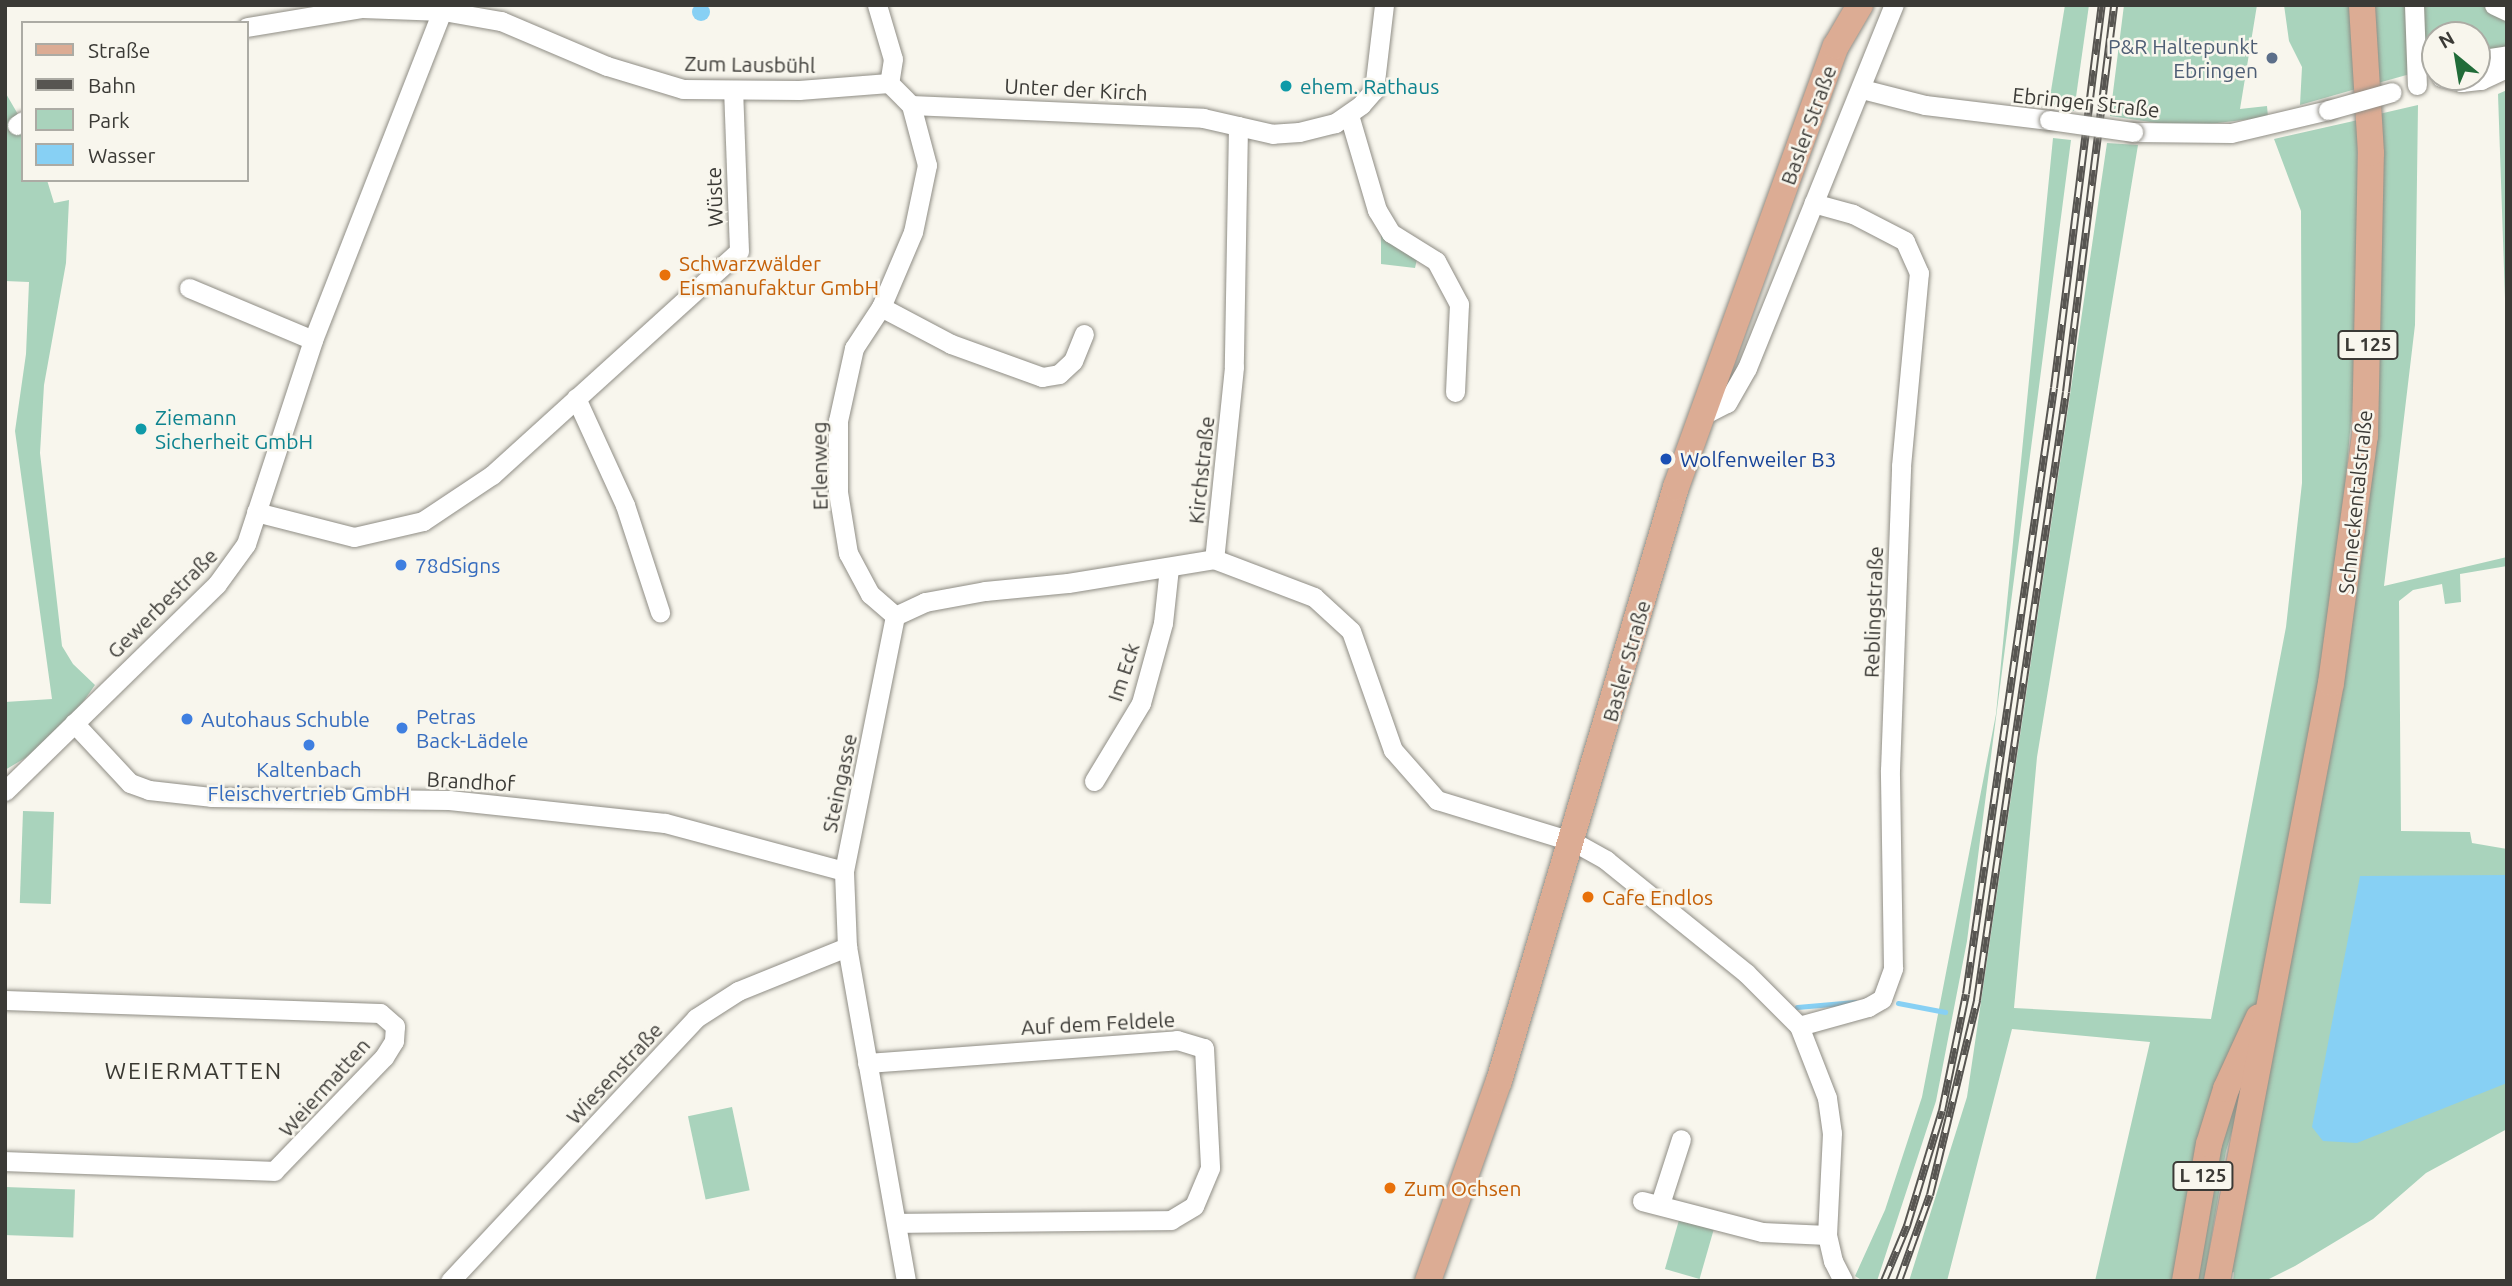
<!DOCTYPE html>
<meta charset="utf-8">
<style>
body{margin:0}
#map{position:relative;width:2512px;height:1286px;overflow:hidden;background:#f8f6ed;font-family:Ubuntu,sans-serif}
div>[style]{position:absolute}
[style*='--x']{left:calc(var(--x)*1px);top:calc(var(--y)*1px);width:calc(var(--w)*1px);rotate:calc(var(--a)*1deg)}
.green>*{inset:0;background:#a9d3bc;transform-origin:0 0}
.water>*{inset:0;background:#87d0f4}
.round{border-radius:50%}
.stream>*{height:5px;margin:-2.5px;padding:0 2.5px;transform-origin:2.5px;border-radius:2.5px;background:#87d0f4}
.roads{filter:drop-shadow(0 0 2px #8f8d85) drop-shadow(0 0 2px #8f8d85)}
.minor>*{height:19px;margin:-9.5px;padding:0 9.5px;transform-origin:9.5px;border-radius:9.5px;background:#fff}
.major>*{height:26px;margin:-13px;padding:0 13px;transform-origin:13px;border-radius:13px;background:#dcac94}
.rail>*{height:8px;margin-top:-4px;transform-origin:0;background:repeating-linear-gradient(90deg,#f8f6ed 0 16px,#575551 0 32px);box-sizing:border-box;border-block:2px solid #575551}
.bridges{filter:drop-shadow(0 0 2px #8f8d85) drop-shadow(0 0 2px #8f8d85)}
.minor-bridge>*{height:19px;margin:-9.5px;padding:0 9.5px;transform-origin:9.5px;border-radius:9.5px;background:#fff}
.dots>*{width:19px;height:19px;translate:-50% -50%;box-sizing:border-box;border:4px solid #f8f6ed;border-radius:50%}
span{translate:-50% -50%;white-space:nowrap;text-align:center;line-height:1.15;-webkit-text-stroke:5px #f8f6ed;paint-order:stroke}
.shield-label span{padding:2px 5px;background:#f8f6ed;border:2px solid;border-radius:5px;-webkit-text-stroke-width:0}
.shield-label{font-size:19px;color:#3b3a36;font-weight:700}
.service-label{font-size:21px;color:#4e5e75}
.right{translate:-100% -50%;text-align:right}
.street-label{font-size:21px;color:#3b3a36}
.culture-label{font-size:21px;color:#0d838f}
.left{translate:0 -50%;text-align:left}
.food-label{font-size:21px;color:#c56008}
.transit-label{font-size:21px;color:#164399}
.shop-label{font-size:21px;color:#366cbe}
.neighbourhood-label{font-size:23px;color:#3a3932;letter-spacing:2px}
.frame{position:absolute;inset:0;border:7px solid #3b3a36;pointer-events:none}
.legend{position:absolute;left:21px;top:21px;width:228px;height:161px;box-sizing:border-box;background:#f8f6ed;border:2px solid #acaba4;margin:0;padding:9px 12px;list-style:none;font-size:21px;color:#3b3a36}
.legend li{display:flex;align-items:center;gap:14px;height:35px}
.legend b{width:35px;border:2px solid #acaba4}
.north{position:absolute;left:2421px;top:21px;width:70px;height:70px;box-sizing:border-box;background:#f8f6ed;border:2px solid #acaba4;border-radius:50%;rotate:330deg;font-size:19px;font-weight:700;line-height:28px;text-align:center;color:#3b3a36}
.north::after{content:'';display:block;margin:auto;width:24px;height:32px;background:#216c39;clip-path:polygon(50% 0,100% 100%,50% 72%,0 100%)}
</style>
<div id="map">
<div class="green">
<div style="clip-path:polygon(2065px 5px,2089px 5px,2074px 111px,2049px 103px)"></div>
<div style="clip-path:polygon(2124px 5px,2257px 5px,2240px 109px,2267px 106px,2268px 117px,2184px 127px,2110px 116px)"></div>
<div style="clip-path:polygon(2284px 5px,2352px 5px,2356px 89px,2300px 105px,2302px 67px,2289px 41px)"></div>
<div style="clip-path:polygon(2373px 5px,2486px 5px,2507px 15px,2507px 49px,2477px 57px,2477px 35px,2435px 35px,2435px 67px,2378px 83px)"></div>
<div style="clip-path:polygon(2507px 90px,2507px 327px,2506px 327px,2498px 94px)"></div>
<div style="clip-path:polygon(5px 92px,23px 123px,23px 180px,47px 180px,54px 203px,69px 200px,66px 263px,44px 385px,40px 453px,62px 646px,73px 664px,95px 685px,57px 739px,5px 770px,5px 702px,52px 699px,15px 431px,26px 354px,29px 282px,5px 281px)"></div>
<div style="clip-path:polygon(2418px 105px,2415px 325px,2384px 586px,2507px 557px,2507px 566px,2460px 574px,2461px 602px,2445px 604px,2442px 584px,2413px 590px,2399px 601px,2401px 831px,2470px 832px,2472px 843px,2507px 849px,2507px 1129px,2426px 1173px,2373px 1219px,2295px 1266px,2265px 1281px,2233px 1281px,2234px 1272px,2227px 1274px,2336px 704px,2379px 114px)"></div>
<div style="clip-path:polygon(2358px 120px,2355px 377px,2335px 599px,2261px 992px,2176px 1281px,2095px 1281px,2150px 1042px,2012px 1029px,1947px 1281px,1909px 1281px,1967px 1097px,2107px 143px,2138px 145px,2037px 757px,2014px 1008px,2211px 1019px,2286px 627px,2302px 483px,2301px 211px,2274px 139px)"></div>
<div style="clip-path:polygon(2053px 138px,2071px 140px,1967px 941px,1936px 1101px,1877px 1281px,1863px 1281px,1855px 1276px,1885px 1210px,1922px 1097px,1996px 714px)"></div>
<div style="clip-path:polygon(1381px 231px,1417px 259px,1415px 268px,1381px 264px)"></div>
<div style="left:23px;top:811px;width:31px;height:92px;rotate:2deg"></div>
<div style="clip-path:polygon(2251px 1070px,2226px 1151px,2204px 1281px,2197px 1281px,2218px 1160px,2239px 1081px)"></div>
<div style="left:732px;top:1107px;width:85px;height:45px;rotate:78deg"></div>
<div style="left:5px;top:1187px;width:70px;height:48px;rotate:2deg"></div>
<div style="left:1679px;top:1220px;width:36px;height:51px;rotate:16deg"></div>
</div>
<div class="water">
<div class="round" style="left:692px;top:3px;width:18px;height:18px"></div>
<div style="clip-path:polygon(2507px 875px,2507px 1083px,2357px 1143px,2323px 1141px,2312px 1127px,2360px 876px)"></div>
</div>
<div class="stream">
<div style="--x:1898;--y:1003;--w:48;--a:10.8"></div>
<div style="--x:1797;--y:1007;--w:58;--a:-4.9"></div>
</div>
<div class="roads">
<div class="minor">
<div style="--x:877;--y:5;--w:56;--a:73.5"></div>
<div style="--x:893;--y:59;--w:24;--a:99"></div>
<div style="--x:889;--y:83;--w:31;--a:45"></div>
<div style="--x:911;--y:105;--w:62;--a:75.1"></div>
<div style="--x:927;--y:165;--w:68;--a:101.8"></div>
<div style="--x:913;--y:232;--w:82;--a:113.1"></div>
<div style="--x:881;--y:307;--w:49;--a:123.4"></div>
<div style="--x:854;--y:348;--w:75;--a:102.4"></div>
<div style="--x:838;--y:421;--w:71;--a:90"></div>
<div style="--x:838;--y:492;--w:62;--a:80.7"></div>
<div style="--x:848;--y:553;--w:47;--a:61.8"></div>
<div style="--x:870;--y:594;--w:33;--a:41"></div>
<div style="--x:1384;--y:5;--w:86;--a:96.7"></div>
<div style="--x:1374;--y:90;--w:20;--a:131"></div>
<div style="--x:1361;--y:105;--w:32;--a:145"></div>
<div style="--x:1335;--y:123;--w:37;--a:166"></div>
<div style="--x:1299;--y:132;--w:26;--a:176"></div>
<div style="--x:1273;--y:134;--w:36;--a:-167"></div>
<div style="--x:1238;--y:126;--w:241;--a:91"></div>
<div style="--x:1234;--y:367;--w:193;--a:95.9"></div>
<div style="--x:1214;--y:559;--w:107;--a:20.8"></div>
<div style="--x:1314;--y:597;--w:50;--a:42.6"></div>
<div style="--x:1351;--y:631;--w:126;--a:70.6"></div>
<div style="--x:1393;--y:750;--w:67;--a:48.7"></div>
<div style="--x:1437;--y:800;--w:143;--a:17"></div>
<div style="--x:1574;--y:842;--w:37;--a:29"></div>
<div style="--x:1606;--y:860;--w:180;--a:38.9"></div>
<div style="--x:1746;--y:973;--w:75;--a:45"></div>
<div style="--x:1799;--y:1026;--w:77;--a:68.7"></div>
<div style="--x:1827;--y:1098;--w:35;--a:82"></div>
<div style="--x:1832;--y:1133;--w:102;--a:92.8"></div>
<div style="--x:1827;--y:1235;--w:27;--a:77"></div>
<div style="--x:1833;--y:1261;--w:22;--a:63"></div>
<div style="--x:2414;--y:5;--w:80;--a:87.9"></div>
<div style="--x:2494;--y:5;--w:14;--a:25"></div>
<div style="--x:247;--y:27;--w:117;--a:-9.4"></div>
<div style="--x:362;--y:8;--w:81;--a:2.1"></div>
<div style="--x:443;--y:11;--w:59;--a:9.8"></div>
<div style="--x:501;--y:21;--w:115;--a:23"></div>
<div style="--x:607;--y:66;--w:79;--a:16.8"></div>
<div style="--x:683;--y:89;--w:116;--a:0.5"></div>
<div style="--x:799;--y:90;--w:90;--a:-4.4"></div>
<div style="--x:2477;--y:60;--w:30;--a:-9"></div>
<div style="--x:2441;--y:77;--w:21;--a:14"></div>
<div style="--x:2461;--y:82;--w:20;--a:-6"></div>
<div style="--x:2481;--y:80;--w:29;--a:-25"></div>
<div style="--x:1862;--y:89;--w:65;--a:14.3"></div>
<div style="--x:1925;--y:105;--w:125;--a:6.9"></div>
<div style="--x:911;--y:105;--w:292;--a:2.5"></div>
<div style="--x:1203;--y:118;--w:36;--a:13"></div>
<div style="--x:1349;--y:115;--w:99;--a:73.6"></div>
<div style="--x:1377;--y:210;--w:27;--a:59"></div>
<div style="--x:1391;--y:233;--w:53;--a:31.9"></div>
<div style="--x:1436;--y:261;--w:49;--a:61.9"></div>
<div style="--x:1459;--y:304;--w:88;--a:92.6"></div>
<div style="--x:17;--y:125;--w:7;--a:-34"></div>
<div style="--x:2133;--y:132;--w:98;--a:0.6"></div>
<div style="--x:2231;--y:133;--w:100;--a:-13.3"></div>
<div style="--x:189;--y:288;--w:134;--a:22.8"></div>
<div style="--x:881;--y:307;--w:79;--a:27.9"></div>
<div style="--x:951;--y:344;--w:97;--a:19.9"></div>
<div style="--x:1042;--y:377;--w:17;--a:-10"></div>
<div style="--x:1059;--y:374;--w:19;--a:-43"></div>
<div style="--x:1073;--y:361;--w:29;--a:-68"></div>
<div style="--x:576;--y:398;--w:118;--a:65.4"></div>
<div style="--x:625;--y:505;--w:113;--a:71.9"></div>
<div style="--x:1701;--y:416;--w:29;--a:-27"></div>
<div style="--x:1727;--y:403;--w:40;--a:-60.3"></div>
<div style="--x:1747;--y:368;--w:392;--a:-68"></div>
<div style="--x:256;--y:512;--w:101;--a:14.3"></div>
<div style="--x:354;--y:537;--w:71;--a:-13.1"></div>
<div style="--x:423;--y:521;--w:83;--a:-33.7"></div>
<div style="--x:492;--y:475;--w:333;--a:-42.2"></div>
<div style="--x:739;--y:251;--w:161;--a:-92.1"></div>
<div style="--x:74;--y:723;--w:82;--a:47"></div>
<div style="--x:130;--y:783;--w:20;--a:20"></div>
<div style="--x:149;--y:790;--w:62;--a:6.4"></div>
<div style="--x:211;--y:797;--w:238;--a:0.7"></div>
<div style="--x:449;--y:800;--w:217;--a:6.1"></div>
<div style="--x:665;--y:823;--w:185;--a:15"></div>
<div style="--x:1094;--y:781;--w:91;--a:-58.9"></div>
<div style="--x:1141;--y:703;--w:83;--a:-74.6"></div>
<div style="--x:1163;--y:623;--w:55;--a:-83.8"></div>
<div style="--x:5;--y:791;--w:296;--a:-44.3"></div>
<div style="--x:217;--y:584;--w:49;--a:-54.1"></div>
<div style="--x:246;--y:544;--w:215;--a:-71.8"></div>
<div style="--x:313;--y:340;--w:360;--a:-68.6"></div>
<div style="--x:5;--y:1000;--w:375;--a:2"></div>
<div style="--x:380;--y:1013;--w:20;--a:41"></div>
<div style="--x:395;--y:1026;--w:15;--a:94"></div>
<div style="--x:394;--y:1041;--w:19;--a:122"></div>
<div style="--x:384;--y:1057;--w:158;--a:134"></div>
<div style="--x:274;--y:1171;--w:269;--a:-177.9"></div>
<div style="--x:1799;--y:1026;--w:72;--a:-15.4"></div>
<div style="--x:1868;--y:1007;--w:16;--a:-30"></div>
<div style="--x:1882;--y:999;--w:33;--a:-70"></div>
<div style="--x:1893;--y:968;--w:198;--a:-90.9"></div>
<div style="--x:1890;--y:770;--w:304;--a:-87.9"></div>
<div style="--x:1901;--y:466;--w:194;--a:-84.7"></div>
<div style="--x:1919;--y:273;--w:35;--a:-114"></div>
<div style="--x:1905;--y:241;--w:59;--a:-152.6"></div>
<div style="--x:1853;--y:214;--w:41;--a:-164.6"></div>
<div style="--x:867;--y:1063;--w:311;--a:-4.2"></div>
<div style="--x:1177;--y:1040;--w:28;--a:17"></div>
<div style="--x:1204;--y:1048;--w:120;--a:87.1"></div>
<div style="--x:1210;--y:1168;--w:41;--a:112.8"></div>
<div style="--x:1194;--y:1206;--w:27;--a:149"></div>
<div style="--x:1171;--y:1220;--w:274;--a:179.4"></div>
<div style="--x:1642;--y:1201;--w:124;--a:14.5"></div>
<div style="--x:1762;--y:1232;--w:65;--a:2.6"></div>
<div style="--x:1660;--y:1204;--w:68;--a:-72.1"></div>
<div style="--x:450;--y:1281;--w:360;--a:-46.9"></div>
<div style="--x:696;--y:1018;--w:50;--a:-32.7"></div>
<div style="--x:738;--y:991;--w:118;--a:-22"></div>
<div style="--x:906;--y:1281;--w:339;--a:-100"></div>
<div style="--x:847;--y:947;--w:76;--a:-92.3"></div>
<div style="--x:844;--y:871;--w:260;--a:-78.7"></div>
<div style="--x:895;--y:616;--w:33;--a:-25"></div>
<div style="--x:925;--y:602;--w:61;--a:-10.4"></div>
<div style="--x:985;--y:591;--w:83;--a:-5.5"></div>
<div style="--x:1068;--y:583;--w:148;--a:-9.3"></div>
</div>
<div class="major">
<div style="--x:1428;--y:1281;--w:212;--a:-70.5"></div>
<div style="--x:1499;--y:1081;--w:620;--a:-73.41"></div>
<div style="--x:1676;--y:487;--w:469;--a:-70.1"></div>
<div style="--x:1836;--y:46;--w:48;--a:-59.7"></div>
<div style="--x:2185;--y:1281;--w:139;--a:-80.1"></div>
<div style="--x:2209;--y:1144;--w:58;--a:-72.8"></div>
<div style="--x:2226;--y:1089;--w:79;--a:-65.4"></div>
<div style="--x:2217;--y:1281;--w:609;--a:-79.21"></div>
<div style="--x:2331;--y:683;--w:249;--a:-82.2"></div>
<div style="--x:2365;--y:436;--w:283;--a:-88.8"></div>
<div style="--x:2371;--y:153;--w:148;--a:-93.5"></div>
</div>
</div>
<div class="rail">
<div style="--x:1884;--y:1281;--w:60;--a:-67.3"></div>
<div style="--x:1907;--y:1226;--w:120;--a:-73.1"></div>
<div style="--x:1942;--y:1111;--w:119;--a:-78.4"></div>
<div style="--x:1966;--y:994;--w:612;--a:-81.74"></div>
<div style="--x:2054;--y:388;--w:386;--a:-82.9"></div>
<div style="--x:1899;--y:1281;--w:91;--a:-70.2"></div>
<div style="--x:1930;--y:1195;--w:201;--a:-76.4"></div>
<div style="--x:1977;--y:1000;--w:614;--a:-81.67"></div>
<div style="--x:2066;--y:392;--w:390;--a:-82.9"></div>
</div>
<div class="bridges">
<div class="minor-bridge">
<div style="--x:2328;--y:110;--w:66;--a:-15.7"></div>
<div style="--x:2049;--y:120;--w:85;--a:8.1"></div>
</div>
</div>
<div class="dots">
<div style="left:2272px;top:58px;background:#5c6f8a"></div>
<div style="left:1286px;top:86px;background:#0f9aa8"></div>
<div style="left:665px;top:275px;background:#e8710a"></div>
<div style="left:141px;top:429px;background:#0f9aa8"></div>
<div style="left:1666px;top:459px;background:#1a4fb4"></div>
<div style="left:401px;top:565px;background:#3f7fe0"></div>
<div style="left:187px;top:719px;background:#3f7fe0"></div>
<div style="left:402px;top:728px;background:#3f7fe0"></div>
<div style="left:309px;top:745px;background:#3f7fe0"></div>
<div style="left:1588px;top:897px;background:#e8710a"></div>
<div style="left:1390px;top:1188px;background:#e8710a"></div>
</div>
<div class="shield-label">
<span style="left:2368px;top:345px">L 125</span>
<span style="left:2203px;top:1176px">L 125</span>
</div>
<div class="service-label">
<span class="right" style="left:2258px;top:58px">P&amp;R Haltepunkt<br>Ebringen</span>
</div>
<div class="street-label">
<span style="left:750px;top:64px;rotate:1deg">Zum Lausbühl</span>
<span style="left:1076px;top:89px;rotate:3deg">Unter der Kirch</span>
<span style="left:2086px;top:102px;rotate:6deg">Ebringer Straße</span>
<span style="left:1808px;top:125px;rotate:-70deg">Basler Straße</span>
<span style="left:714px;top:197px;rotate:-92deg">Wüste</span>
<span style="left:819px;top:466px;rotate:-91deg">Erlenweg</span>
<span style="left:1201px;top:470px;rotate:-84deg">Kirchstraße</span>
<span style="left:2355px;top:502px;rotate:-84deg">Schneckentalstraße</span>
<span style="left:162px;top:603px;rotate:-45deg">Gewerbestraße</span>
<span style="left:1873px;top:612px;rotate:-88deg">Reblingstraße</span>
<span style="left:1626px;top:661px;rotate:-74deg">Basler Straße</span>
<span style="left:1123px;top:672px;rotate:-72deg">Im Eck</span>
<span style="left:471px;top:781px;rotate:3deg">Brandhof</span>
<span style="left:839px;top:783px;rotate:-78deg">Steingasse</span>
<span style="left:1098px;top:1023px;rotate:-3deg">Auf dem Feldele</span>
<span style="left:614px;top:1073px;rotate:-47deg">Wiesenstraße</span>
<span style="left:324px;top:1087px;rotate:-48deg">Weiermatten</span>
</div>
<div class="culture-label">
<span class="left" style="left:1300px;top:86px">ehem. Rathaus</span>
<span class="left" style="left:155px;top:429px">Ziemann<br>Sicherheit GmbH</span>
</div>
<div class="food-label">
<span class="left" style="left:679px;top:275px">Schwarzwälder<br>Eismanufaktur GmbH</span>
<span class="left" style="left:1602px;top:897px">Cafe Endlos</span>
<span class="left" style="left:1404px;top:1188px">Zum Ochsen</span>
</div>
<div class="transit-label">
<span class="left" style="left:1680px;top:459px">Wolfenweiler B3</span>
</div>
<div class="shop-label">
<span class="left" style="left:415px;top:565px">78dSigns</span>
<span class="left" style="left:416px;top:728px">Petras<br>Back-Lädele</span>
<span class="left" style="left:201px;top:719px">Autohaus Schuble</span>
<span style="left:309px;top:781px">Kaltenbach<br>Fleischvertrieb GmbH</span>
</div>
<div class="neighbourhood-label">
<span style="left:194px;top:1071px">WEIERMATTEN</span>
</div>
<div class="frame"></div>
<ul class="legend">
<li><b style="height:9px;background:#dcac94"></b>Straße</li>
<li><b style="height:9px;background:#575551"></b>Bahn</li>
<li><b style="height:19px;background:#a9d3bc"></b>Park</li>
<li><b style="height:19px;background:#87d0f4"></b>Wasser</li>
</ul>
<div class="north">N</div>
</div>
